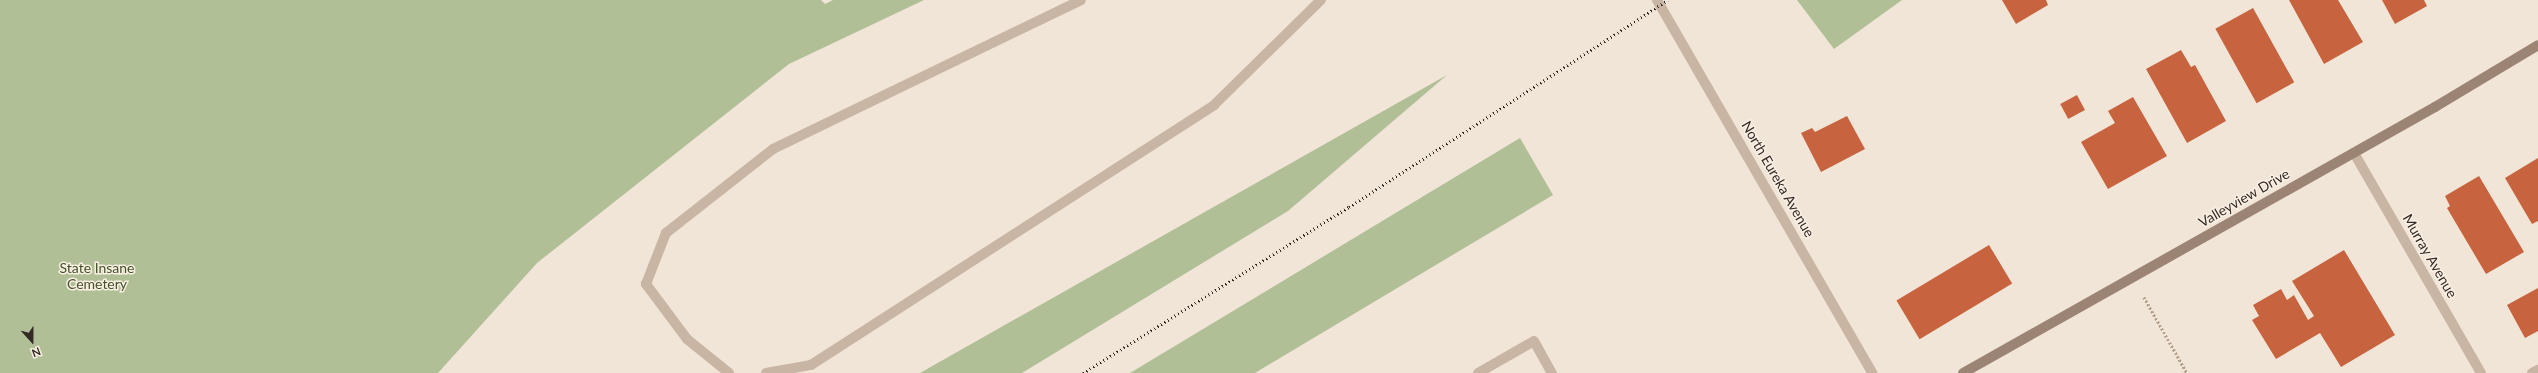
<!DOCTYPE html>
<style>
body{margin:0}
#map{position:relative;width:2538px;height:373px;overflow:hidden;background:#f1e5d7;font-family:Lato,sans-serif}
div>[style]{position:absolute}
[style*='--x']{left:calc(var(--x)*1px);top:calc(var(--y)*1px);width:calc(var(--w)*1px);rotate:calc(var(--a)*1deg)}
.green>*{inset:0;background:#b1bf97}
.building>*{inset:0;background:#c7633e;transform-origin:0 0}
.path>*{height:2.5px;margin-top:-1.25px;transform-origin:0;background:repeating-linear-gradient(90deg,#b49f8d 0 2px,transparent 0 4px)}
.lane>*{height:10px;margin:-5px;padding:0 5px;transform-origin:5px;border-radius:5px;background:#c9b5a3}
.street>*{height:10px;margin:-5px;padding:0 5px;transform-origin:5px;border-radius:5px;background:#c9b5a3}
.secondary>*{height:10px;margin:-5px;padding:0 5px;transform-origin:5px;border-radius:5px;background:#9c8475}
.rail>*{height:3px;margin-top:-1.5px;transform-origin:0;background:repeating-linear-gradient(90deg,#332a25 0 1px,transparent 0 4px)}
span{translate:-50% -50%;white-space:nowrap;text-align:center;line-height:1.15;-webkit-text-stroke:3px #f9efe3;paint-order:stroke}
.street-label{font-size:14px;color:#332a25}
.park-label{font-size:14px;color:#425229}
.north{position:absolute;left:12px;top:321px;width:40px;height:40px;-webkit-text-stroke:3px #f9efe3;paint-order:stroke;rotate:159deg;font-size:11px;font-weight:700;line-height:16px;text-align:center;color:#332a25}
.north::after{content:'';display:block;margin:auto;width:14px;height:18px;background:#332a25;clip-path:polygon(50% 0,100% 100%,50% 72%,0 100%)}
</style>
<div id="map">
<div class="green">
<div style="clip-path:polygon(0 0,821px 0,825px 4px,833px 0,924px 0,789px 64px,537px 263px,438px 373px,0 373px)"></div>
<div style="clip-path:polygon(1797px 0,1902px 0,1834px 49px)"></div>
<div style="clip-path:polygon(1447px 75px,1288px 211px,1022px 373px,920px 373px)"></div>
<div style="clip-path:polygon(1520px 138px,1553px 195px,1255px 373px,1130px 373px)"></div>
</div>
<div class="building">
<div style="clip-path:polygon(2002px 0,2046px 0,2048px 5px,2016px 24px)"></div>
<div style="clip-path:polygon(2289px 0,2338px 0,2363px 42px,2324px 64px)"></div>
<div style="clip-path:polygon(2382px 0,2424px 0,2427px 6px,2395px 24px)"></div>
<div style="left:2253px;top:8px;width:85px;height:43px;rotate:61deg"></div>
<div style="clip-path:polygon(2181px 50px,2191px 67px,2195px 65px,2226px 121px,2187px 143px,2146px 69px)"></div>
<div style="left:2077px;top:95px;width:17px;height:19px;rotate:62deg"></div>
<div style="clip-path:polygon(2133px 97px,2167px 156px,2108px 189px,2081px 142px,2115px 123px,2108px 111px)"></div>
<div style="clip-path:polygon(1847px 116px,1865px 149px,1821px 172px,1801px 133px,1812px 128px,1815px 132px)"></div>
<div style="clip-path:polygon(2538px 158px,2538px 221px,2532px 224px,2505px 178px)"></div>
<div style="clip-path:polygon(2479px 176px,2524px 252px,2486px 274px,2447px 208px,2450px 206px,2445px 196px)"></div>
<div style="left:1989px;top:245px;width:45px;height:108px;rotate:59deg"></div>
<div style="clip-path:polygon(2344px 250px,2395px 335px,2341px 367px,2320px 333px,2276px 359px,2252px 320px,2259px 316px,2253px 305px,2281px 289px,2287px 300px,2294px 295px,2308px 320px,2314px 316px,2292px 281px)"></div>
<div style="clip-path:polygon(2538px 288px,2538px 331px,2525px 338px,2507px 305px)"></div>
</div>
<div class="path">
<div style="--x:2144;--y:297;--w:87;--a:60.5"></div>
</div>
<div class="lane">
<div style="--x:729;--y:373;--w:54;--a:-141"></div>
<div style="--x:687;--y:339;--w:69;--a:-126.7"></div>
<div style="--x:646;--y:284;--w:55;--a:-68.6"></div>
<div style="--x:666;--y:233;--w:136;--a:-38.1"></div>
<div style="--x:773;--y:149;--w:342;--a:-25.8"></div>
<div style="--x:766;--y:373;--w:46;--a:-10.1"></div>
<div style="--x:811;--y:365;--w:480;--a:-32.8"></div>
<div style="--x:1214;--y:105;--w:150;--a:-44.5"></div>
<div style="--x:1478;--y:373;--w:64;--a:-29.7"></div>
<div style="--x:1534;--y:341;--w:37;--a:61"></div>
<div style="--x:2532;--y:373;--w:7;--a:-27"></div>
</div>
<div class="street">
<div style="--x:1657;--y:0;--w:431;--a:60"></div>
<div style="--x:2354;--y:153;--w:254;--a:60"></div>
</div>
<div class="secondary">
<div style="--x:1963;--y:373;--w:542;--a:-29.4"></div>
<div style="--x:2435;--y:107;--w:120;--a:-31"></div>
</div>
<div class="rail">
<div style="--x:1083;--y:373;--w:314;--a:-32"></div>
<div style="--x:1349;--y:207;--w:380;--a:-33"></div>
</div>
<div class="street-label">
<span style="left:1778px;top:179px;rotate:60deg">North Eureka Avenue</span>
<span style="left:2244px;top:198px;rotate:-30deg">Valleyview Drive</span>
<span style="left:2430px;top:256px;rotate:60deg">Murray Avenue</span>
</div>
<div class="park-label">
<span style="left:97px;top:276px">State Insane<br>Cemetery</span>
</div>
<div class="north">N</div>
</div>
